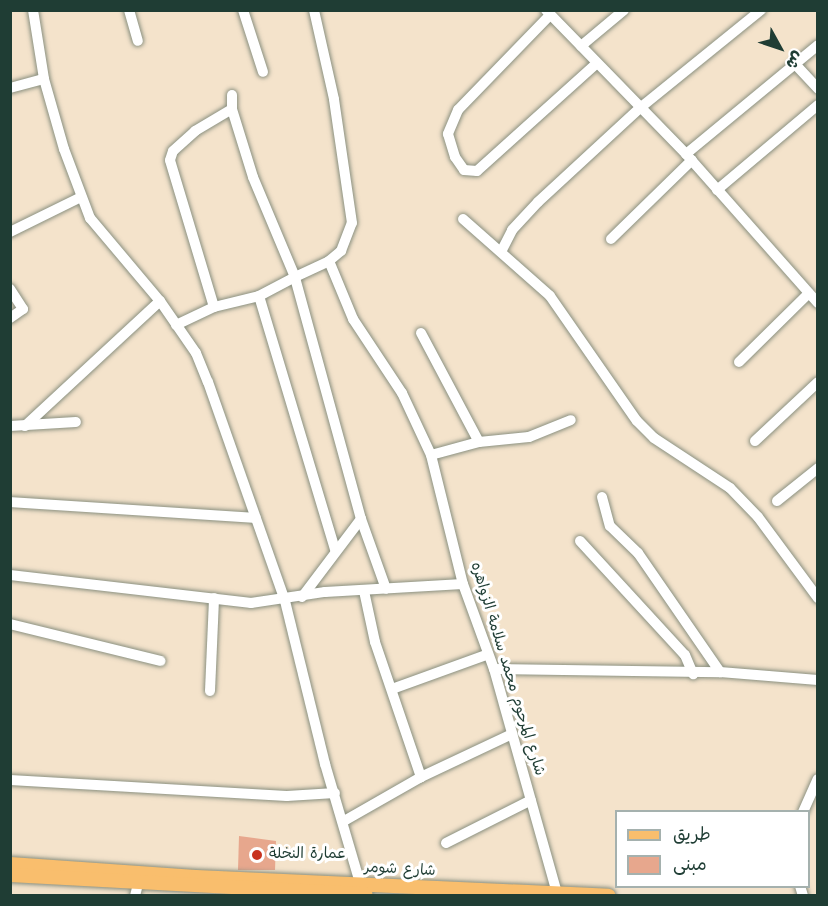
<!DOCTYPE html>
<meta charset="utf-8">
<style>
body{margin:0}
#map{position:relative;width:828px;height:906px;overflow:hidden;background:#f4e3cb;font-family:Kalam,"Playpen Sans Arabic",sans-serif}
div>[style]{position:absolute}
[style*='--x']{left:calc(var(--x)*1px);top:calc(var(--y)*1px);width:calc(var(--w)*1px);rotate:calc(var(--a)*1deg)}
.building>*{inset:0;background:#e7a78d}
.roads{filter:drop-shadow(0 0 2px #8a9080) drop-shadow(0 0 2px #8a9080)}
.minor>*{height:10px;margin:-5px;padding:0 5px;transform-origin:5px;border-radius:5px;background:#fff}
.major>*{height:14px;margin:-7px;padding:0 7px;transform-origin:7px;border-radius:7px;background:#f9be6d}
.dots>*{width:16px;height:16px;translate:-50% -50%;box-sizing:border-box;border:3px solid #fff;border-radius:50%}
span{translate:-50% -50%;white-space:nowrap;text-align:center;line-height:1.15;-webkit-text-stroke:6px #fff;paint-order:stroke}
.street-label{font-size:15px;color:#1f3d34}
.poi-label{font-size:15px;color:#1f3d34}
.left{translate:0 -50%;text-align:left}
.frame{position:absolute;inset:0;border:12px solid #1f3d34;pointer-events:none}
.legend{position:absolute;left:615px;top:810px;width:195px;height:78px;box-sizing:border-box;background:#fff;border:2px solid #a5b1ae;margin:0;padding:8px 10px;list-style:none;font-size:18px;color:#1f3d34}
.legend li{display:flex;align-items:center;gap:12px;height:30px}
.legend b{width:30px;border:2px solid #a5b1ae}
.north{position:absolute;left:750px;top:18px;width:60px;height:60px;-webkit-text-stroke:4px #fff;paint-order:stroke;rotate:130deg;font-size:16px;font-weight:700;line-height:24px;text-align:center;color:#1f3d34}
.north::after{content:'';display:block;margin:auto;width:21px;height:27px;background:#1f3d34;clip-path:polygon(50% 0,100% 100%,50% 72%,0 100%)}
</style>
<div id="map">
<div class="building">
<div style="clip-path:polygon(239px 836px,276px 841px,275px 870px,238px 870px)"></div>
</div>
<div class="roads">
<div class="minor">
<div style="--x:33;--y:10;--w:70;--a:80.9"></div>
<div style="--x:44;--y:79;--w:73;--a:74.1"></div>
<div style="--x:64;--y:149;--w:74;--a:69.4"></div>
<div style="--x:90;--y:218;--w:109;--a:49.9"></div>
<div style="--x:160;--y:301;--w:63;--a:55.3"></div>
<div style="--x:196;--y:353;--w:31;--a:68"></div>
<div style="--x:208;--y:382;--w:232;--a:70.6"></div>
<div style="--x:285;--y:601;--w:168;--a:76.2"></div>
<div style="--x:325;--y:764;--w:131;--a:73.6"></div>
<div style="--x:129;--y:10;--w:32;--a:74"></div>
<div style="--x:243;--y:10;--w:65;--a:72.1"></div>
<div style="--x:546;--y:10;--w:201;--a:45.8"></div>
<div style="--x:686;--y:154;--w:199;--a:48.5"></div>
<div style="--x:550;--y:15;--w:132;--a:134.1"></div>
<div style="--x:458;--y:110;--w:26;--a:113"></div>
<div style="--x:448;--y:134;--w:24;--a:73"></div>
<div style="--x:455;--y:157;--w:16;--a:55"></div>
<div style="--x:464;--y:170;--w:13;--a:4"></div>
<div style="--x:477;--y:171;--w:160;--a:-42"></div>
<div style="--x:581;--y:46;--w:56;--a:-39.9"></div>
<div style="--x:795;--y:64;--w:34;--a:47"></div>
<div style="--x:10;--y:88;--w:35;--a:-15"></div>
<div style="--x:686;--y:154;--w:171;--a:-39.5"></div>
<div style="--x:717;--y:190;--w:132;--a:-40.1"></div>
<div style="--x:463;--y:219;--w:116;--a:41.5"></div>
<div style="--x:550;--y:296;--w:152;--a:55.2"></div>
<div style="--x:637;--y:421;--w:24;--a:45"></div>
<div style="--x:654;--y:438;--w:91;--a:33.3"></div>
<div style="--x:730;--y:488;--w:40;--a:46"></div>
<div style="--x:758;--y:517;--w:101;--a:53.5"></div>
<div style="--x:10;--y:232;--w:79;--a:-26.2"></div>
<div style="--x:611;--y:239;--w:113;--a:-44.3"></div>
<div style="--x:502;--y:250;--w:22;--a:-63"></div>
<div style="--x:512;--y:230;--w:38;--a:-47"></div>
<div style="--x:538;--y:202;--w:139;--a:-42.7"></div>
<div style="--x:640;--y:108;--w:156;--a:-39"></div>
<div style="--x:329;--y:261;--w:63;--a:67.5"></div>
<div style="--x:353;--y:319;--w:89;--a:56.5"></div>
<div style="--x:402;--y:393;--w:68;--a:64.9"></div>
<div style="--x:431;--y:455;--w:133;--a:76.1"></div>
<div style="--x:463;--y:584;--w:90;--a:70"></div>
<div style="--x:494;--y:669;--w:236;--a:74.3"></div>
<div style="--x:10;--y:289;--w:24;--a:57"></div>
<div style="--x:23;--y:309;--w:16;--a:145"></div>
<div style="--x:259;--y:296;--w:265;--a:73.3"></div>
<div style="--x:214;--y:307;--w:153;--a:-106.7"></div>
<div style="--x:170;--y:160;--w:9;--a:-72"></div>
<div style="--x:173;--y:151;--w:30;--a:-42"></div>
<div style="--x:195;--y:131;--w:43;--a:-30.7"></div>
<div style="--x:176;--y:325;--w:42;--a:-25.3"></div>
<div style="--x:214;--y:307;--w:46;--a:-13.7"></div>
<div style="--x:259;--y:296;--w:41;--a:-27.8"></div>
<div style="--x:295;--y:277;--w:108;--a:-112.8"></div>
<div style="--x:253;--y:177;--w:71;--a:-107.2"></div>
<div style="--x:232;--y:109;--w:14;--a:-90"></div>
<div style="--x:421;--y:333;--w:123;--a:62"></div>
<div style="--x:739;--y:362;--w:98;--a:-44.6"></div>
<div style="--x:10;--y:426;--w:66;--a:-3.5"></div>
<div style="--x:25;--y:426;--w:184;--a:-42.8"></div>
<div style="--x:755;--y:441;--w:86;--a:-43.1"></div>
<div style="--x:431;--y:455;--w:50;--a:-15.2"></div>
<div style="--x:479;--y:442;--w:50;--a:-5.7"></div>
<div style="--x:529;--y:437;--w:45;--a:-22"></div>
<div style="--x:602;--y:497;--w:30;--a:75"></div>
<div style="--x:610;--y:526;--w:39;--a:44"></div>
<div style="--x:638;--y:553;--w:145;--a:55.4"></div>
<div style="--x:777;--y:501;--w:53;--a:-38.8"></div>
<div style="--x:10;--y:502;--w:246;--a:3.7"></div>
<div style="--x:361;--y:519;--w:74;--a:70.3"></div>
<div style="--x:580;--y:541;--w:155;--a:47.4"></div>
<div style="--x:685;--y:655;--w:21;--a:67"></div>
<div style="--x:10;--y:575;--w:243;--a:6.6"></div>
<div style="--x:251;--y:603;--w:75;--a:-8.5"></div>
<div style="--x:325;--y:592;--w:138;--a:-3.3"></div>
<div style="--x:364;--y:591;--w:52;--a:77.8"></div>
<div style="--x:375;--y:642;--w:143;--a:71.2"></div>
<div style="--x:421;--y:777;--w:101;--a:-25.3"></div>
<div style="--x:302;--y:597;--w:98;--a:-52.9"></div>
<div style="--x:361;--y:519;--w:251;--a:-105.3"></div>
<div style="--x:295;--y:277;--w:38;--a:-25"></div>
<div style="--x:329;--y:261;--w:16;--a:-40"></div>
<div style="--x:341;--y:251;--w:30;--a:-69"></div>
<div style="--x:352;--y:223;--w:125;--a:-98.3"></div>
<div style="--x:334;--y:99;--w:91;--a:-102.7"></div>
<div style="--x:10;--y:624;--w:155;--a:13.8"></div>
<div style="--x:494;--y:669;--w:226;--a:0.8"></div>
<div style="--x:720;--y:672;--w:98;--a:4.7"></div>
<div style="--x:392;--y:689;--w:100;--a:-19.9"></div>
<div style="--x:210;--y:691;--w:93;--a:-87.5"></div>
<div style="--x:10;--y:780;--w:277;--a:3.3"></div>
<div style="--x:287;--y:796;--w:48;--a:-3.6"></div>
<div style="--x:803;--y:812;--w:36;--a:-66"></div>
<div style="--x:344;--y:821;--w:89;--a:-29.7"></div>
<div style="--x:446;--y:843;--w:95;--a:-26.8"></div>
<div style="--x:800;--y:886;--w:10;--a:73"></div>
<div style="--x:135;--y:896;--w:12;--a:-76"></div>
</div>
<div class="major">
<div style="--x:10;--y:864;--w:186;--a:4"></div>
<div style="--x:196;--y:877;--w:413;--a:2.6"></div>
<div style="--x:10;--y:875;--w:356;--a:3.1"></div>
</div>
</div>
<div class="dots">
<div style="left:257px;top:855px;background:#c8321e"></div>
</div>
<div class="street-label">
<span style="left:507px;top:669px;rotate:73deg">شارع المرحوم محمد سلامة الزواهره</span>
<span style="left:400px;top:870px;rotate:3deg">شارع شومر</span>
</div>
<div class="poi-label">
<span class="left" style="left:269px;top:855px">عمارة النخلة</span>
</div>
<div class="frame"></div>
<ul class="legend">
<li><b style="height:8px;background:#f9be6d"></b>طريق</li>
<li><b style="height:16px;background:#e7a78d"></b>مبنى</li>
</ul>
<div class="north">ش</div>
</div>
